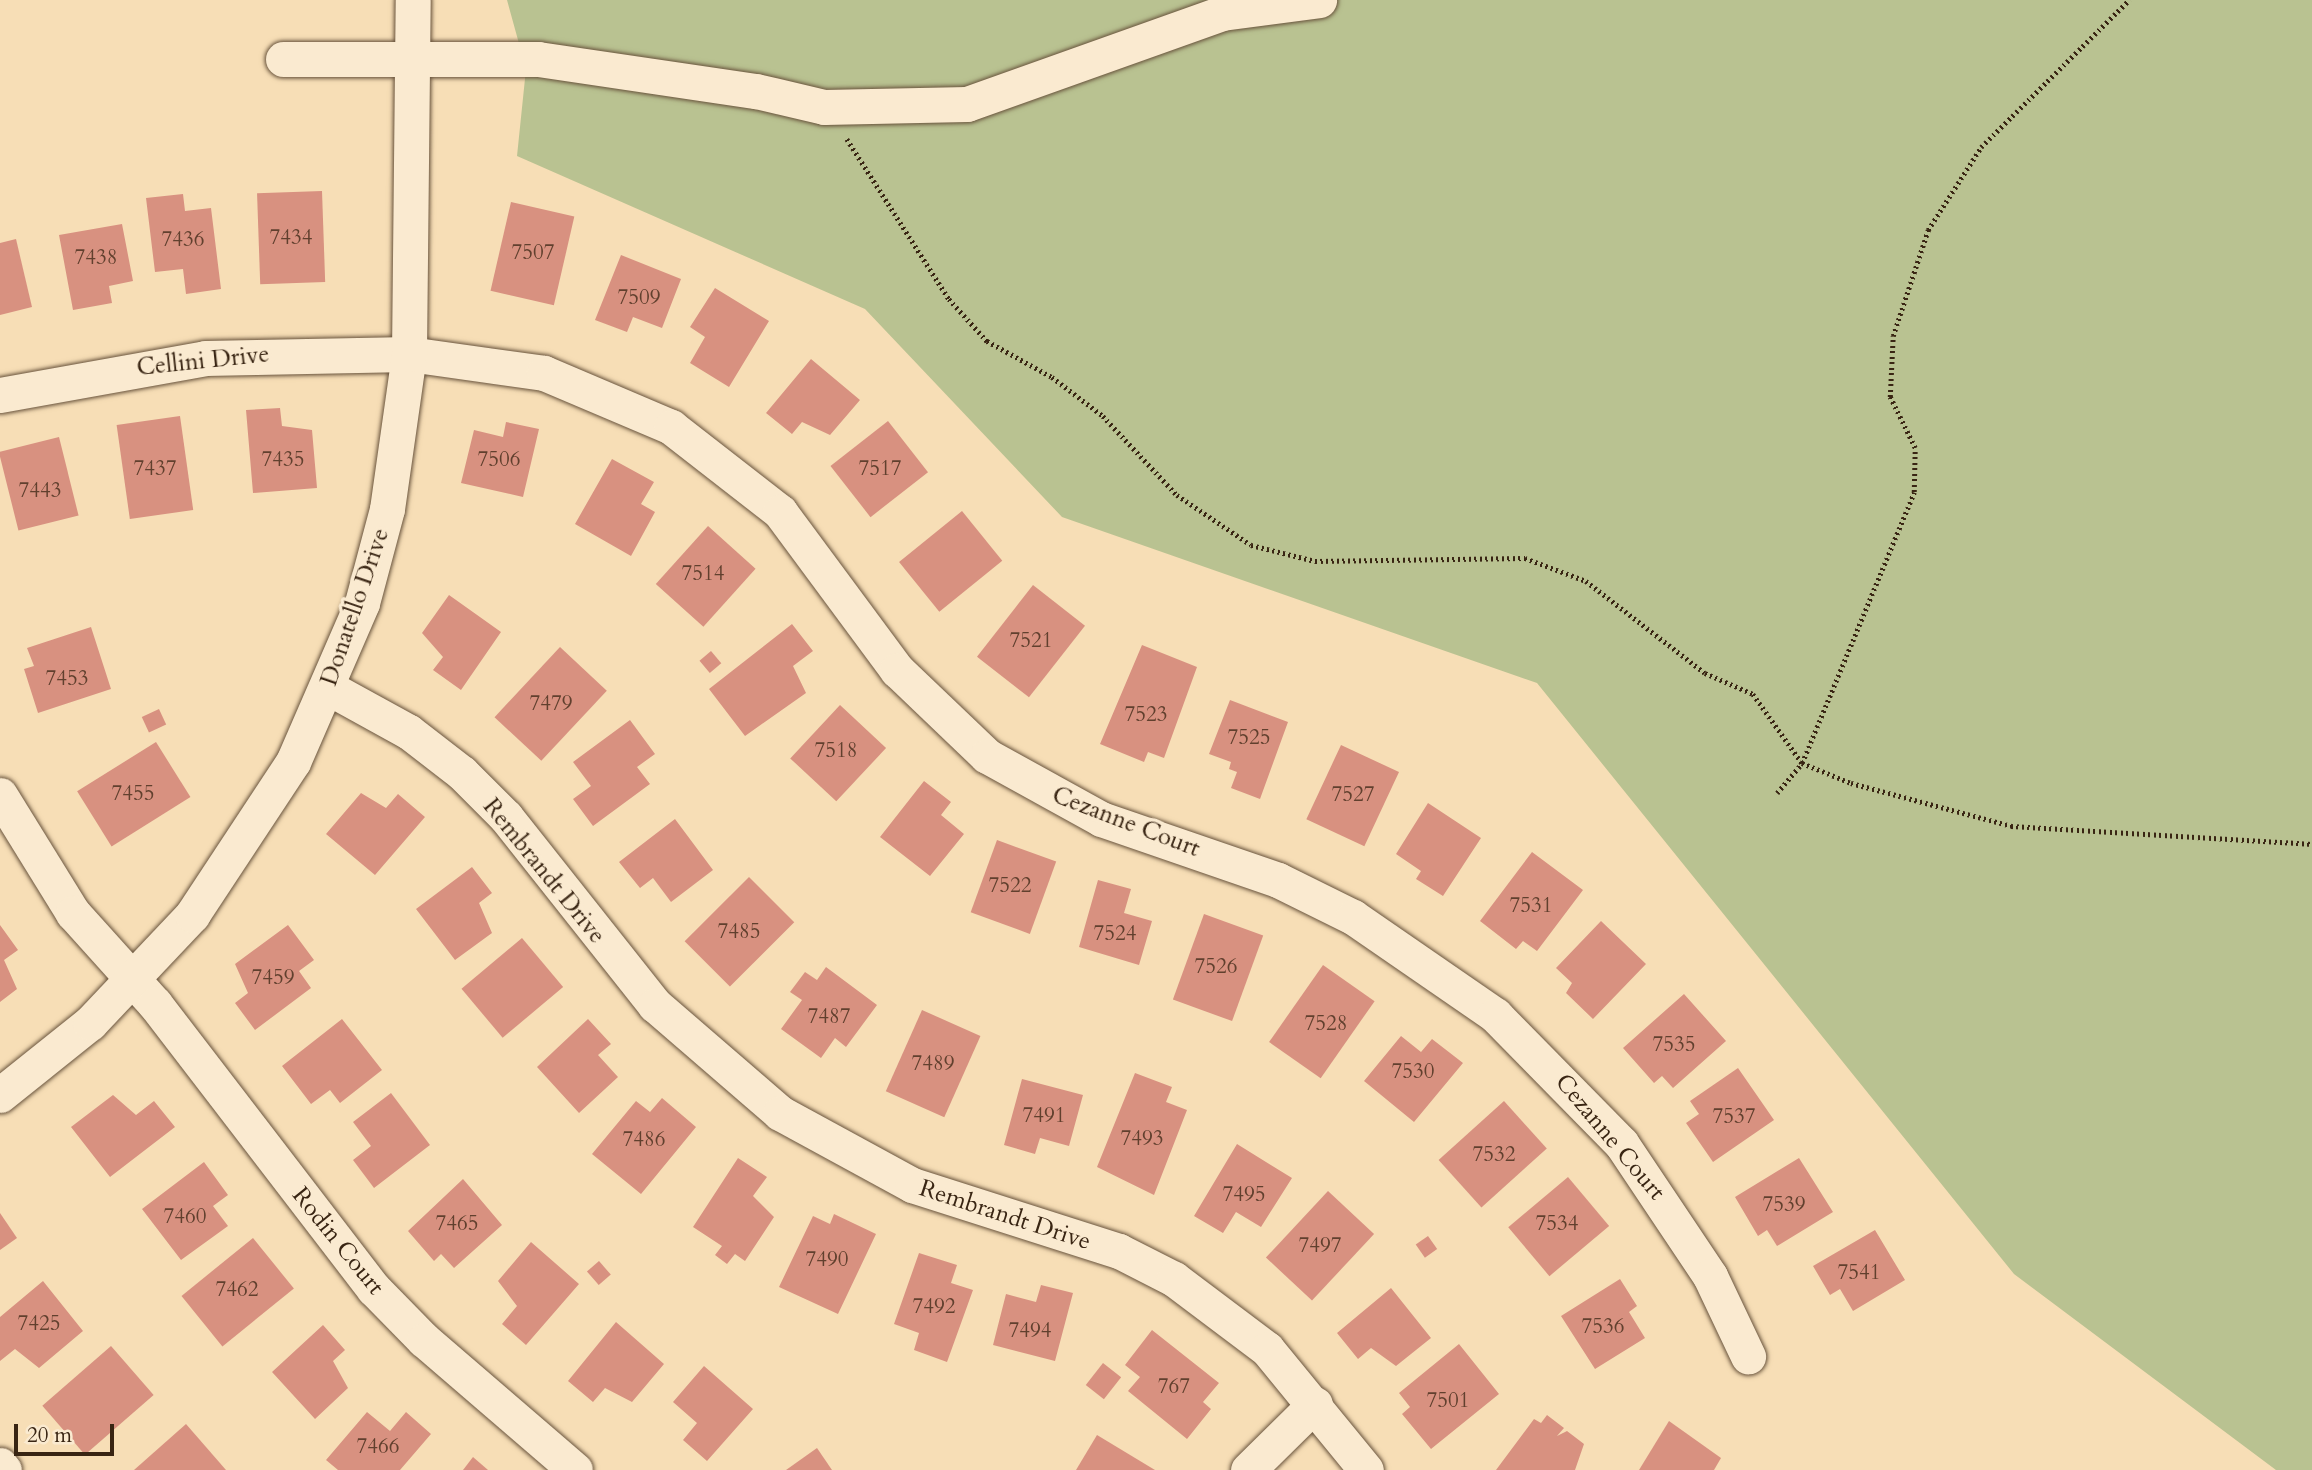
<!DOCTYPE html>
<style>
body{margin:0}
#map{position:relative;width:2312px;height:1470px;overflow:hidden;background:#f7deb6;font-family:Cardo,serif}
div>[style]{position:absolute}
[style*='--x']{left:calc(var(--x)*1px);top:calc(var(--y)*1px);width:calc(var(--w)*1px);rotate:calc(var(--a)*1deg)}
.green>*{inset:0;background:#b9c291}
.building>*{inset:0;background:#d89180;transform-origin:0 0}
.path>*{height:4.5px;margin-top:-2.25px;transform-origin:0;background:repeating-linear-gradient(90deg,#392513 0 2px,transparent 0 5.5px)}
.roads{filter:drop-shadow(0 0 2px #68533c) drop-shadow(0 0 2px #68533c)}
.minor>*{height:35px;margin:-17.5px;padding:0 17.5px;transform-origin:17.5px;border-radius:17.5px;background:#faead0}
span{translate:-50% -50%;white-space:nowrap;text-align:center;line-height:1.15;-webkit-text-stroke:7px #faead0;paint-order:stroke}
.number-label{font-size:21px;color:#61402e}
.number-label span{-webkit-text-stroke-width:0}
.street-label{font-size:24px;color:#392513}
.scale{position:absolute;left:14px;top:1424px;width:100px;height:32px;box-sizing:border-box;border:4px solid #392513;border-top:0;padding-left:9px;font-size:21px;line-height:24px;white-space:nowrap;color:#392513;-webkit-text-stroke:5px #faead0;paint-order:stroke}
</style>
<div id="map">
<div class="green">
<div style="clip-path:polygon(507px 0,2312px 0,2312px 1470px,2276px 1470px,2014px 1274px,1537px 683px,1062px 517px,865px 309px,517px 156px,526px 69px)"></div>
</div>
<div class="building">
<div style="left:322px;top:191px;width:91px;height:65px;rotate:88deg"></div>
<div style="clip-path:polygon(183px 194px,185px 211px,211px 208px,221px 289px,186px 294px,183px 269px,155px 272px,146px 198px)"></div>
<div style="left:511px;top:202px;width:65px;height:91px;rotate:13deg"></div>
<div style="clip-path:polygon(122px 224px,133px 281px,109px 286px,112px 303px,73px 310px,59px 235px)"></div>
<div style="clip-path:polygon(16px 239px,32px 307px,0 315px,0 243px)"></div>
<div style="clip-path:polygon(621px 255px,681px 279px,662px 328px,633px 317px,627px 332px,595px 320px)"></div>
<div style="clip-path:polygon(715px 288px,769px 321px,729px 387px,690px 363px,705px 337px,690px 327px)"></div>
<div style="clip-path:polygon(811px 359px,860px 400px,830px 435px,802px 422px,792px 434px,766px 413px)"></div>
<div style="clip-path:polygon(280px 408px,282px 426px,312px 430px,317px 488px,253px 493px,246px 410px)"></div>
<div style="left:180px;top:416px;width:95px;height:64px;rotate:82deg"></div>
<div style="left:888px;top:421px;width:65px;height:73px;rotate:52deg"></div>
<div style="clip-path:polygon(506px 422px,539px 429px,523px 497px,461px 483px,474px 430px,503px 437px)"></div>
<div style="left:59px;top:437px;width:81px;height:62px;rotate:76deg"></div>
<div style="clip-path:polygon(612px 459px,654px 482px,641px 504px,655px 512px,631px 556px,575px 524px)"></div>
<div style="left:962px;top:511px;width:64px;height:81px;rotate:51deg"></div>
<div style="left:708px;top:526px;width:64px;height:78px;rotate:42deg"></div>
<div style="left:1033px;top:585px;width:66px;height:91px;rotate:38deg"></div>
<div style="clip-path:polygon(449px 595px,501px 632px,461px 690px,433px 670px,443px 657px,422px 633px)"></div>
<div style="clip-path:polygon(792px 624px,813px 651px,793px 666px,806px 693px,745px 736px,709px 689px)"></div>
<div style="clip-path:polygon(91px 627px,111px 689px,38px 713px,24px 669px,34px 666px,27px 648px)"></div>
<div style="clip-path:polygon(1142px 645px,1197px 667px,1164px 758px,1148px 752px,1144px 762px,1100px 744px)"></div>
<div style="left:560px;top:647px;width:64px;height:96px;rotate:43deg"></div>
<div style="left:711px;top:651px;width:16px;height:15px;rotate:50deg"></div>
<div style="clip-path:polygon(1230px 700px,1288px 722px,1260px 799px,1231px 788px,1237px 772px,1229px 769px,1231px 762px,1209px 754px)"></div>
<div style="left:840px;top:705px;width:63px;height:73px;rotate:43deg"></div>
<div style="left:159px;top:709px;width:17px;height:19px;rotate:65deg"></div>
<div style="clip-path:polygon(630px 720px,655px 754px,637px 767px,650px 784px,593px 826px,573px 799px,591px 786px,573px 762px)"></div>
<div style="left:156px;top:742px;width:65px;height:93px;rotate:58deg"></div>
<div style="left:1341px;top:745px;width:64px;height:82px;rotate:25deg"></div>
<div style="clip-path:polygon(924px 781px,951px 802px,941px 815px,964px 834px,930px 876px,880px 837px)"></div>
<div style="clip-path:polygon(361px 793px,386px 808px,398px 794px,425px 817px,375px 875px,326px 834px)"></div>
<div style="clip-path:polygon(1428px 803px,1481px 838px,1443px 896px,1416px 879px,1421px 871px,1396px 854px)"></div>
<div style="clip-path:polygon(675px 819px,713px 870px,671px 902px,653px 878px,640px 888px,619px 862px)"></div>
<div style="left:997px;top:840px;width:63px;height:77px;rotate:20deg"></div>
<div style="clip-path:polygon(1532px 852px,1583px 890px,1537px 951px,1523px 941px,1516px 949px,1480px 921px)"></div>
<div style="clip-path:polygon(472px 867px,492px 893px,479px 903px,492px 933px,455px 960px,416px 909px)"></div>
<div style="left:749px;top:877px;width:64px;height:91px;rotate:45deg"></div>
<div style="clip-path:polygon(1098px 880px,1131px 889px,1124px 913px,1152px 921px,1139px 965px,1079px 947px)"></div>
<div style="left:1204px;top:914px;width:63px;height:91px;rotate:20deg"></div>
<div style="clip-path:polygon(1601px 921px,1646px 964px,1593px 1019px,1566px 993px,1572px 983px,1556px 968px)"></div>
<div style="clip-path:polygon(0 925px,18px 950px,4px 960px,17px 989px,0 1002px)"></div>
<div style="clip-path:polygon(288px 925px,314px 960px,299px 971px,311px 988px,255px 1030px,235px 1003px,248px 993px,235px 964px)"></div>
<div style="left:522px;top:938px;width:64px;height:79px;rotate:50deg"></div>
<div style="left:1323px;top:965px;width:63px;height:94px;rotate:35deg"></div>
<div style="clip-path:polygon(826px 967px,877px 1005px,846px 1047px,835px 1038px,821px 1058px,781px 1029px,802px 1000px,790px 992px,805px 972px,817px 980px)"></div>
<div style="clip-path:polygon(1684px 994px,1726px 1041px,1673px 1088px,1662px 1076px,1654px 1083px,1623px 1048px)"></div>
<div style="left:922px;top:1010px;width:64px;height:89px;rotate:24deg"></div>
<div style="clip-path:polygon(342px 1019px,382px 1070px,340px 1103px,330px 1090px,311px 1104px,282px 1066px)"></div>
<div style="clip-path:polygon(588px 1019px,611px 1044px,598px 1055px,618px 1077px,579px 1113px,537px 1067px)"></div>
<div style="clip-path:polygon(1401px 1036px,1421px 1052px,1432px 1039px,1463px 1063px,1414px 1122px,1364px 1081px)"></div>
<div style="clip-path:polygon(1738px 1068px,1774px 1120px,1713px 1162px,1686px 1123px,1699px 1114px,1690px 1101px)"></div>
<div style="clip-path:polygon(1135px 1073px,1172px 1087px,1166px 1102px,1187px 1110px,1154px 1195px,1097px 1167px)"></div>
<div style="clip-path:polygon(1022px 1079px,1083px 1095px,1069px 1146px,1040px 1138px,1035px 1154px,1004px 1145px)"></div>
<div style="clip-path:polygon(391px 1093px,430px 1145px,374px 1188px,353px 1160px,371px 1146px,353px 1122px)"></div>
<div style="clip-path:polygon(113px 1095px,136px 1115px,154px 1101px,175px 1127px,110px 1177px,71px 1127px)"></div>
<div style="clip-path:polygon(662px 1098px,696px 1127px,641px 1194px,592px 1154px,636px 1101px,650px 1112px)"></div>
<div style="left:1504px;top:1101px;width:64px;height:88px;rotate:48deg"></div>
<div style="clip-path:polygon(1237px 1144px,1292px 1178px,1261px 1227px,1236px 1212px,1223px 1233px,1194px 1216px)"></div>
<div style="clip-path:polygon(738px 1158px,767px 1177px,753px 1196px,774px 1217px,745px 1261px,735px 1254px,727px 1264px,715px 1255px,722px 1246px,693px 1227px)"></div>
<div style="clip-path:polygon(1799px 1158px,1833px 1212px,1777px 1246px,1767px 1230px,1758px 1236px,1735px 1197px)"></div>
<div style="clip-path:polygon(204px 1162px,228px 1195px,213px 1206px,228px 1226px,181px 1260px,142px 1209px)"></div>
<div style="left:1568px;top:1177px;width:64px;height:78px;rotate:50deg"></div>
<div style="clip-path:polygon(463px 1179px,502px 1225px,454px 1268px,441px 1254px,434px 1261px,408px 1231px)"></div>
<div style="left:1328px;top:1191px;width:63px;height:91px;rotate:43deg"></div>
<div style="clip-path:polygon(0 1213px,17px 1238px,0 1250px)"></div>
<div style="clip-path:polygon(834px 1214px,876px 1234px,838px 1314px,779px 1287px,813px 1216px,830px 1224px)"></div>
<div style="clip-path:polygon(1875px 1230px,1905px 1280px,1853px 1311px,1840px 1289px,1830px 1295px,1813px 1266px)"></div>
<div style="left:1428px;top:1236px;width:16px;height:15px;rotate:55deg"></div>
<div style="left:253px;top:1238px;width:65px;height:92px;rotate:51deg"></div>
<div style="clip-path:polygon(531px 1242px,579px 1284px,526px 1345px,502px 1324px,517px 1306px,498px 1281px)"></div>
<div style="clip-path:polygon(919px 1253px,957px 1265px,951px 1283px,973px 1290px,947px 1362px,914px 1350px,919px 1333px,894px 1324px)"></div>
<div style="left:599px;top:1261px;width:18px;height:16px;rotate:49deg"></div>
<div style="clip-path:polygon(1620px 1279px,1637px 1306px,1629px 1312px,1645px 1338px,1595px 1369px,1561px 1316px)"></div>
<div style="clip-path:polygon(43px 1281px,83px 1331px,39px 1368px,15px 1349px,0 1361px,0 1317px)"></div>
<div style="clip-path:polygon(1041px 1285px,1073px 1293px,1055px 1361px,993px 1345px,1006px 1294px,1036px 1302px)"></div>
<div style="clip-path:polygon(1391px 1288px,1431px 1338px,1396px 1366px,1371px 1348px,1358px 1359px,1337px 1333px)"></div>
<div style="clip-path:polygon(616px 1322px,664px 1364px,632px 1402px,605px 1388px,593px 1402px,568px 1381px)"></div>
<div style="clip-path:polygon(323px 1325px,345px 1350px,333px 1361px,348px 1388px,315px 1419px,272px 1372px)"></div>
<div style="clip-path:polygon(1152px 1330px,1219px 1383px,1203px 1402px,1211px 1409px,1187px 1439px,1128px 1391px,1140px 1377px,1125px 1365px)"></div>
<div style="clip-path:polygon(1459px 1344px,1499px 1394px,1431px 1449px,1402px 1414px,1410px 1407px,1399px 1393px)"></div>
<div style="left:111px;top:1346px;width:65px;height:91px;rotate:49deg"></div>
<div style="left:1103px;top:1363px;width:23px;height:28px;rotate:38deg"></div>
<div style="clip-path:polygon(704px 1366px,753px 1409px,707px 1461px,683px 1440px,697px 1423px,673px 1402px)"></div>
<div style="clip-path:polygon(367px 1412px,390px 1431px,406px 1412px,431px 1434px,400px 1470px,338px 1470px,326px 1460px)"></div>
<div style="clip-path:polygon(1547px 1415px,1564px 1428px,1557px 1436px,1567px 1431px,1584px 1444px,1575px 1470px,1496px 1470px,1534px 1419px,1541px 1423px)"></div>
<div style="clip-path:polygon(1669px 1421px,1721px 1458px,1714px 1470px,1639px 1470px)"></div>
<div style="clip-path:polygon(186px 1424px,226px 1470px,134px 1470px)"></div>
<div style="clip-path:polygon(1097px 1435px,1155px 1470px,1076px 1470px)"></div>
<div style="clip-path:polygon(817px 1448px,832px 1470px,786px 1470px)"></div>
<div style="clip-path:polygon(473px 1457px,488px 1470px,463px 1470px)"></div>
</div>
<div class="path">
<div style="--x:847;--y:139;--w:190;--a:57.5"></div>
<div style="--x:949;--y:299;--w:57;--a:47.9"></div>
<div style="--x:987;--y:341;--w:74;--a:29"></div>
<div style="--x:1052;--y:377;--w:64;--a:37.4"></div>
<div style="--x:1103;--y:416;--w:108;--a:46.9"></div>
<div style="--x:1177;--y:495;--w:89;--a:34"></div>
<div style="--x:1251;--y:545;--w:66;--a:14"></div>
<div style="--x:1315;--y:561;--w:210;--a:-0.8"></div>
<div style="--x:1525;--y:558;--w:65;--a:20.7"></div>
<div style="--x:1586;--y:581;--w:150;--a:37.7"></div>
<div style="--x:1705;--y:673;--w:52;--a:23.6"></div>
<div style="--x:1753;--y:694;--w:85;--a:54.6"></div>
<div style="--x:1802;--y:763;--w:53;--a:22.2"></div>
<div style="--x:1851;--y:783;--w:166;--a:15"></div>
<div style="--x:2011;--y:826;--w:302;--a:3.4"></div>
<div style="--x:1777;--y:793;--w:39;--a:-50"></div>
<div style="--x:1802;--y:763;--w:293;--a:-67.5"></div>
<div style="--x:1914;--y:492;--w:44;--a:-88.7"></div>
<div style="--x:1915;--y:448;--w:57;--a:-116.1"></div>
<div style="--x:1890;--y:397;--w:61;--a:-87.2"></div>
<div style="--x:1893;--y:336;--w:112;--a:-71.7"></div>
<div style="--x:1928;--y:230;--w:98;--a:-57.4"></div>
<div style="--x:1981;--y:147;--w:209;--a:-44.8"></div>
</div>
<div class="roads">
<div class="minor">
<div style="--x:283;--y:59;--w:255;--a:0"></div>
<div style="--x:538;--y:59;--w:220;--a:8.4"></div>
<div style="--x:756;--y:91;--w:70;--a:13.2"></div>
<div style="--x:824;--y:107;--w:143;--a:-1.2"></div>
<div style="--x:967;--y:104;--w:271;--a:-19.6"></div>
<div style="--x:1222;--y:13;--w:98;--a:-7.6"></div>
<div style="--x:0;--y:395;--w:208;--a:-10.2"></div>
<div style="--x:205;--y:358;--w:204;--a:-1.1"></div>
<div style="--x:409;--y:354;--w:136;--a:8"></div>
<div style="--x:544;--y:373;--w:138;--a:23"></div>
<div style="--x:671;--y:427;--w:138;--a:37.9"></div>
<div style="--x:780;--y:512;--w:197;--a:53.5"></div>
<div style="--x:897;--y:670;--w:124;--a:43.7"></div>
<div style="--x:987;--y:756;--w:130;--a:28.9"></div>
<div style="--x:1101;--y:819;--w:187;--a:19"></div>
<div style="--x:1278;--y:880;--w:84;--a:26.3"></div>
<div style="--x:1353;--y:917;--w:173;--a:34.6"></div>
<div style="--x:1495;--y:1015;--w:180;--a:45.5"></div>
<div style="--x:1621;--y:1143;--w:160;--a:56.2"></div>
<div style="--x:1710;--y:1276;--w:89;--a:64.6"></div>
<div style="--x:329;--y:688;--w:91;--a:28.8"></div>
<div style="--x:409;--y:732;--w:67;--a:37.7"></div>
<div style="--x:462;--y:773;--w:62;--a:45"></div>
<div style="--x:506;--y:817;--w:240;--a:51.6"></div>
<div style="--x:655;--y:1005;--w:165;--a:40.8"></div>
<div style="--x:780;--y:1113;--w:150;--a:28.6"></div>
<div style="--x:912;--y:1185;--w:217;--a:17.7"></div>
<div style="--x:1119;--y:1251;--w:62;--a:27"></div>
<div style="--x:1174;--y:1279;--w:116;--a:37"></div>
<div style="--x:1267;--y:1349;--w:156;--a:50.7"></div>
<div style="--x:0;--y:795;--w:139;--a:58.3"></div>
<div style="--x:73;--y:913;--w:122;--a:48"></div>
<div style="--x:155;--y:1004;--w:359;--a:52.5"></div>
<div style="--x:374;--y:1289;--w:71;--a:45.6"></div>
<div style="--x:424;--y:1340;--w:199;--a:40.7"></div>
<div style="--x:0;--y:1095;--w:115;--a:-38.7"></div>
<div style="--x:90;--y:1023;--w:149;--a:-46.6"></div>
<div style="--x:192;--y:915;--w:183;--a:-56.6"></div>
<div style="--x:293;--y:762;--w:173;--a:-66.5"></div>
<div style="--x:362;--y:603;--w:97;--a:-75.1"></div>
<div style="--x:387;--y:509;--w:157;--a:-81.9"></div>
<div style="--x:409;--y:354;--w:354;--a:-89.4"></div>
<div style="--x:0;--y:1465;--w:6;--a:51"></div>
<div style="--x:1248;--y:1470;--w:94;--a:-44.6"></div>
</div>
</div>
<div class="number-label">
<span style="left:291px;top:238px">7434</span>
<span style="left:183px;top:240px">7436</span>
<span style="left:533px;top:253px">7507</span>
<span style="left:96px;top:258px">7438</span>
<span style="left:639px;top:298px">7509</span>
<span style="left:283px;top:460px">7435</span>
<span style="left:499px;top:460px">7506</span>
<span style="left:155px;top:469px">7437</span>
<span style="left:880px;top:469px">7517</span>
<span style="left:40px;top:491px">7443</span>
<span style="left:703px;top:574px">7514</span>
<span style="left:1031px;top:641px">7521</span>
<span style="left:67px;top:679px">7453</span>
<span style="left:551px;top:704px">7479</span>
<span style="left:1146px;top:715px">7523</span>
<span style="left:1249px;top:738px">7525</span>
<span style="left:836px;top:751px">7518</span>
<span style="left:133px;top:794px">7455</span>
<span style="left:1353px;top:795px">7527</span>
<span style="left:1010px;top:886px">7522</span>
<span style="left:1531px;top:906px">7531</span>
<span style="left:739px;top:932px">7485</span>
<span style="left:1115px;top:934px">7524</span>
<span style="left:1216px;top:967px">7526</span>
<span style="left:273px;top:978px">7459</span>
<span style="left:829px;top:1017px">7487</span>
<span style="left:1326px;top:1024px">7528</span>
<span style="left:1674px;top:1045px">7535</span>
<span style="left:933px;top:1064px">7489</span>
<span style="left:1413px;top:1072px">7530</span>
<span style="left:1044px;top:1116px">7491</span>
<span style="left:1734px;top:1117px">7537</span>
<span style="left:1142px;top:1139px">7493</span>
<span style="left:644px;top:1140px">7486</span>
<span style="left:1494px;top:1155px">7532</span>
<span style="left:1244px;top:1195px">7495</span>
<span style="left:1784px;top:1205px">7539</span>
<span style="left:185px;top:1217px">7460</span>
<span style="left:457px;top:1224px">7465</span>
<span style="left:1557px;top:1224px">7534</span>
<span style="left:1320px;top:1246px">7497</span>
<span style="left:827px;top:1260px">7490</span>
<span style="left:1859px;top:1273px">7541</span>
<span style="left:237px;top:1290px">7462</span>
<span style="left:934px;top:1307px">7492</span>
<span style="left:39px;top:1324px">7425</span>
<span style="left:1603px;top:1327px">7536</span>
<span style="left:1030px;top:1331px">7494</span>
<span style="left:1174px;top:1387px">767</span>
<span style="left:1448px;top:1401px">7501</span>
<span style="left:378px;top:1447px">7466</span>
</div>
<div class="street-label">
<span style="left:203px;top:361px;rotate:-6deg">Cellini Drive</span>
<span style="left:355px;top:607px;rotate:-71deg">Donatello Drive</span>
<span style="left:1126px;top:822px;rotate:21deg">Cezanne Court</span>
<span style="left:544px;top:871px;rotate:51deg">Rembrandt Drive</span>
<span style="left:1610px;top:1137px;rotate:50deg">Cezanne Court</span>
<span style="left:1005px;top:1215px;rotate:18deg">Rembrandt Drive</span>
<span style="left:338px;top:1241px;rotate:51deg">Rodin Court</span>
</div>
<div class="scale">20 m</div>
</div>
